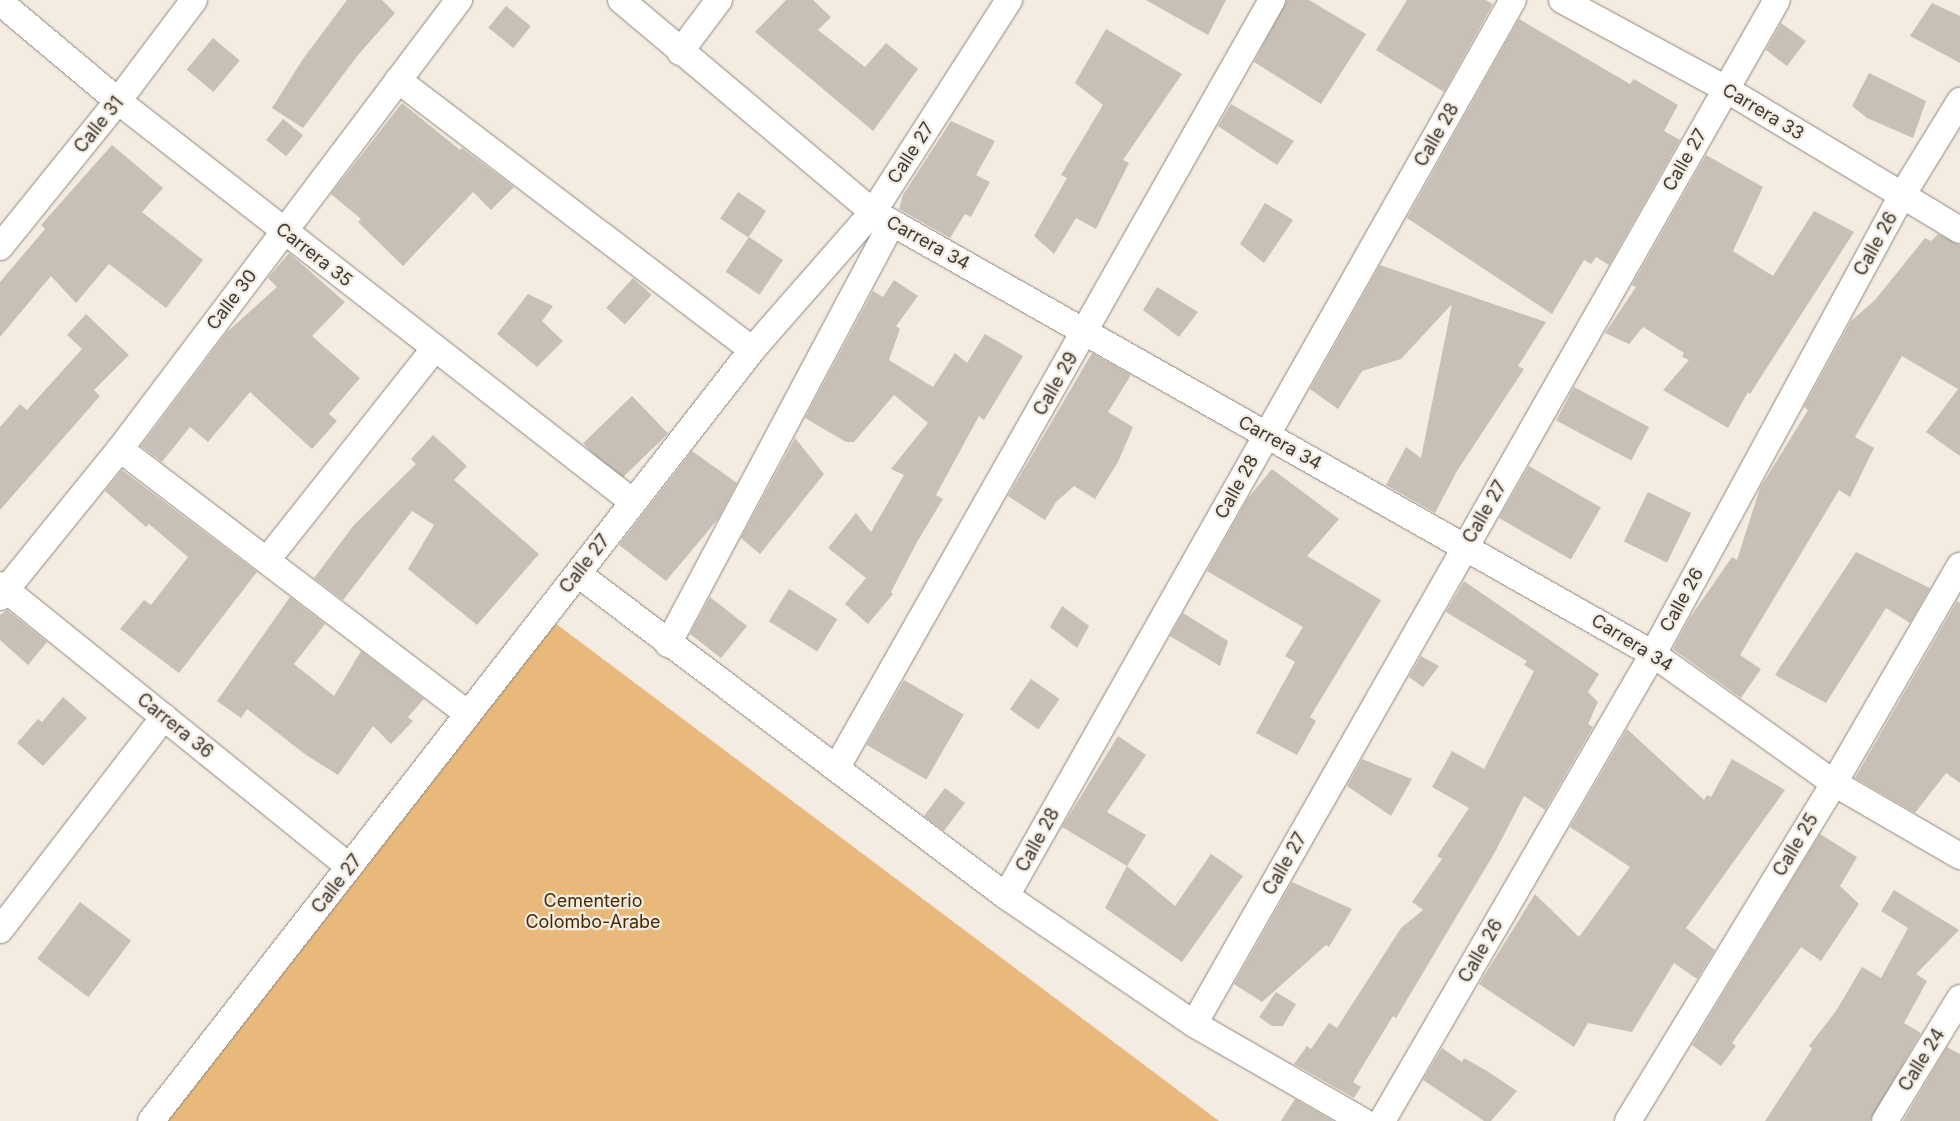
<!DOCTYPE html>
<style>
body{margin:0}
#map{position:relative;width:1960px;height:1121px;overflow:hidden;background:#f4ebe1;font-family:Inter,sans-serif}
div>[style]{position:absolute}
[style*='--x']{left:calc(var(--x)*1px);top:calc(var(--y)*1px);width:calc(var(--w)*1px);rotate:calc(var(--a)*1deg)}
.green>*{inset:0;background:#e9b97b}
.building>*{inset:0;background:#c8c0b6;transform-origin:0 0}
.roads{filter:drop-shadow(0 0 1px #8e867d) drop-shadow(0 0 1px #8e867d)}
.street>*{height:26px;margin:-13px;padding:0 13px;transform-origin:13px;border-radius:13px;background:#fff}
span{translate:-50% -50%;white-space:nowrap;text-align:center;line-height:1.15;-webkit-text-stroke:4.5px #f4ebe1;paint-order:stroke}
.street-label{font-size:18px;color:#3c3935}
.park-label{font-size:18px;color:#432b06}
</style>
<div id="map">
<div class="green">
<div style="clip-path:polygon(555px 623px,1219px 1121px,164px 1121px)"></div>
</div>
<div class="building">
<div style="clip-path:polygon(347px 0,382px 0,395px 13px,358px 55px,303px 128px,272px 108px,303px 59px)"></div>
<div style="clip-path:polygon(786px 0,813px 0,831px 17px,818px 30px,865px 67px,886px 43px,918px 69px,873px 131px,755px 32px)"></div>
<div style="clip-path:polygon(1146px 0,1226px 0,1208px 35px)"></div>
<div style="clip-path:polygon(1287px 0,1309px 0,1366px 34px,1321px 104px,1254px 62px)"></div>
<div style="clip-path:polygon(1407px 0,1486px 0,1493px 4px,1444px 92px,1376px 50px)"></div>
<div style="clip-path:polygon(1932px 3px,1960px 16px,1960px 63px,1910px 36px)"></div>
<div style="left:506px;top:6px;width:32px;height:28px;rotate:39deg"></div>
<div style="clip-path:polygon(1519px 19px,1630px 84px,1634px 79px,1678px 105px,1664px 131px,1680px 140px,1609px 265px,1596px 257px,1591px 264px,1584px 260px,1552px 314px,1407px 218px)"></div>
<div style="clip-path:polygon(1781px 23px,1806px 41px,1787px 66px,1766px 50px)"></div>
<div style="clip-path:polygon(1106px 29px,1182px 74px,1123px 160px,1129px 163px,1096px 229px,1076px 218px,1054px 254px,1034px 236px,1067px 178px,1061px 175px,1103px 105px,1075px 83px)"></div>
<div style="left:213px;top:38px;width:35px;height:41px;rotate:40deg"></div>
<div style="clip-path:polygon(1869px 73px,1926px 101px,1913px 138px,1867px 118px,1852px 106px)"></div>
<div style="clip-path:polygon(402px 103px,460px 150px,462px 148px,514px 187px,491px 210px,473px 192px,403px 266px,358px 222px,361px 219px,331px 194px)"></div>
<div style="clip-path:polygon(1231px 104px,1294px 141px,1277px 165px,1218px 126px)"></div>
<div style="left:283px;top:119px;width:26px;height:27px;rotate:39deg"></div>
<div style="clip-path:polygon(951px 121px,995px 141px,976px 175px,990px 182px,971px 217px,965px 214px,950px 238px,899px 209px,903px 195px)"></div>
<div style="clip-path:polygon(112px 145px,163px 188px,142px 212px,203px 260px,166px 308px,109px 264px,76px 303px,51px 276px,0 337px,0 282px,45px 229px,41px 225px)"></div>
<div style="clip-path:polygon(1706px 155px,1763px 187px,1733px 251px,1773px 276px,1814px 211px,1854px 232px,1750px 394px,1748px 392px,1728px 428px,1663px 390px,1689px 360px,1682px 357px,1684px 353px,1643px 327px,1629px 344px,1605px 333px,1636px 287px,1632px 285px)"></div>
<div style="left:738px;top:192px;width:34px;height:32px;rotate:34deg"></div>
<div style="clip-path:polygon(1265px 203px,1293px 220px,1264px 263px,1240px 244px)"></div>
<div style="clip-path:polygon(1938px 234px,1960px 245px,1960px 456px,1926px 432px,1958px 389px,1902px 356px,1855px 437px,1874px 448px,1850px 497px,1839px 490px,1740px 655px,1761px 669px,1741px 698px,1673px 649px,1689px 619px,1732px 557px,1737px 560px,1760px 488px,1808px 410px,1804px 407px,1851px 321px,1875px 300px,1925px 238px,1931px 241px)"></div>
<div style="left:749px;top:237px;width:41px;height:42px;rotate:34deg"></div>
<div style="clip-path:polygon(289px 253px,345px 302px,312px 336px,360px 378px,329px 414px,337px 421px,312px 449px,250px 392px,208px 442px,190px 427px,162px 462px,141px 446px,227px 332px,277px 287px,268px 278px)"></div>
<div style="clip-path:polygon(1380px 265px,1546px 322px,1518px 366px,1524px 369px,1457px 471px,1435px 513px,1386px 485px,1406px 447px,1421px 458px,1452px 304px,1401px 359px,1362px 371px,1338px 409px,1310px 389px)"></div>
<div style="left:633px;top:278px;width:25px;height:40px;rotate:42deg"></div>
<div style="clip-path:polygon(894px 280px,918px 296px,896px 326px,900px 329px,889px 360px,933px 387px,955px 353px,967px 363px,985px 334px,1023px 356px,984px 420px,979px 416px,936px 495px,943px 499px,917px 542px,891px 592px,893px 594px,868px 624px,845px 604px,866px 578px,828px 548px,856px 513px,871px 532px,904px 475px,891px 469px,928px 423px,894px 395px,854px 442px,846px 442px,805px 418px,873px 291px,883px 297px)"></div>
<div style="clip-path:polygon(1157px 287px,1198px 312px,1179px 337px,1143px 310px)"></div>
<div style="clip-path:polygon(528px 294px,553px 306px,542px 321px,563px 341px,537px 367px,497px 334px)"></div>
<div style="clip-path:polygon(86px 314px,129px 355px,94px 390px,100px 396px,0 510px,0 427px,20px 404px,27px 410px,82px 349px,67px 335px)"></div>
<div style="clip-path:polygon(1092px 353px,1131px 375px,1108px 412px,1133px 427px,1118px 462px,1095px 499px,1074px 486px,1056px 502px,1045px 520px,1008px 496px)"></div>
<div style="left:1574px;top:387px;width:85px;height:38px;rotate:28deg"></div>
<div style="left:632px;top:396px;width:52px;height:68px;rotate:46deg"></div>
<div style="clip-path:polygon(433px 435px,467px 466px,454px 480px,539px 554px,477px 625px,408px 569px,434px 525px,412px 511px,343px 600px,314px 578px,354px 525px,416px 464px,411px 459px)"></div>
<div style="clip-path:polygon(795px 438px,824px 474px,760px 554px,741px 538px)"></div>
<div style="clip-path:polygon(692px 451px,737px 483px,718px 519px,666px 581px,619px 545px)"></div>
<div style="left:1529px;top:466px;width:83px;height:60px;rotate:30deg"></div>
<div style="clip-path:polygon(1272px 469px,1339px 519px,1307px 556px,1381px 600px,1310px 717px,1316px 721px,1297px 755px,1256px 733px,1295px 662px,1285px 656px,1303px 627px,1207px 571px,1248px 498px)"></div>
<div style="clip-path:polygon(122px 470px,257px 572px,179px 673px,120px 629px,144px 600px,151px 605px,188px 557px,149px 524px,146px 527px,105px 491px)"></div>
<div style="left:1648px;top:492px;width:48px;height:55px;rotate:26deg"></div>
<div style="clip-path:polygon(1856px 552px,1930px 588px,1910px 623px,1886px 608px,1826px 703px,1775px 675px)"></div>
<div style="clip-path:polygon(1464px 581px,1599px 674px,1588px 692px,1598px 702px,1588px 724px,1593px 727px,1545px 810px,1524px 796px,1495px 852px,1396px 1018px,1393px 1016px,1353px 1082px,1361px 1087px,1354px 1098px,1294px 1064px,1307px 1046px,1311px 1049px,1329px 1023px,1337px 1028px,1401px 928px,1423px 910px,1412px 902px,1442px 859px,1437px 856px,1469px 808px,1432px 787px,1452px 751px,1484px 769px,1534px 671px,1524px 665px,1527px 661px,1446px 612px)"></div>
<div style="left:789px;top:589px;width:57px;height:38px;rotate:32deg"></div>
<div style="clip-path:polygon(290px 597px,325px 624px,294px 664px,334px 696px,361px 651px,424px 699px,408px 717px,413px 721px,391px 744px,373px 726px,338px 775px,306px 755px,247px 709px,241px 718px,217px 701px)"></div>
<div style="clip-path:polygon(710px 597px,747px 626px,721px 658px,690px 634px)"></div>
<div style="clip-path:polygon(1957px 601px,1960px 603px,1960px 783px,1946px 773px,1915px 813px,1855px 778px)"></div>
<div style="clip-path:polygon(1062px 606px,1089px 626px,1077px 648px,1050px 627px)"></div>
<div style="clip-path:polygon(7px 610px,47px 642px,28px 665px,0 640px,0 615px)"></div>
<div style="clip-path:polygon(1183px 613px,1228px 641px,1220px 666px,1170px 636px)"></div>
<div style="clip-path:polygon(1421px 656px,1439px 666px,1423px 687px,1409px 677px)"></div>
<div style="left:1031px;top:679px;width:35px;height:37px;rotate:35deg"></div>
<div style="left:904px;top:680px;width:69px;height:75px;rotate:30deg"></div>
<div style="clip-path:polygon(63px 697px,87px 718px,43px 766px,17px 743px,38px 719px,42px 722px)"></div>
<div style="clip-path:polygon(1627px 729px,1704px 800px,1707px 795px,1711px 797px,1732px 759px,1785px 790px,1686px 928px,1715px 950px,1697px 979px,1674px 963px,1632px 1032px,1588px 1023px,1574px 1047px,1479px 984px,1535px 894px,1579px 937px,1630px 867px,1570px 827px)"></div>
<div style="clip-path:polygon(1118px 736px,1146px 755px,1107px 812px,1146px 835px,1127px 866px,1062px 827px)"></div>
<div style="clip-path:polygon(1362px 759px,1412px 779px,1391px 816px,1347px 786px)"></div>
<div style="left:945px;top:788px;width:25px;height:35px;rotate:37deg"></div>
<div style="clip-path:polygon(1820px 834px,1857px 857px,1840px 886px,1859px 904px,1821px 961px,1801px 947px,1732px 1043px,1736px 1046px,1721px 1066px,1692px 1045px)"></div>
<div style="clip-path:polygon(1211px 854px,1243px 876px,1182px 962px,1105px 908px,1127px 866px,1175px 906px)"></div>
<div style="clip-path:polygon(1292px 882px,1352px 909px,1329px 947px,1326px 945px,1262px 1002px,1234px 984px)"></div>
<div style="clip-path:polygon(1894px 890px,1959px 930px,1916px 974px,1927px 981px,1904px 1023px,1921px 1033px,1870px 1121px,1765px 1121px,1812px 1049px,1809px 1046px,1836px 1011px,1862px 967px,1881px 978px,1908px 928px,1881px 911px)"></div>
<div style="left:80px;top:902px;width:64px;height:71px;rotate:37deg"></div>
<div style="clip-path:polygon(1276px 992px,1296px 1004px,1283px 1026px,1272px 1026px,1259px 1017px)"></div>
<div style="clip-path:polygon(1947px 1047px,1960px 1054px,1960px 1121px,1903px 1121px)"></div>
<div style="clip-path:polygon(1442px 1048px,1462px 1062px,1464px 1058px,1487px 1071px,1517px 1091px,1491px 1121px,1484px 1121px,1423px 1080px)"></div>
<div style="clip-path:polygon(1295px 1099px,1333px 1121px,1281px 1121px)"></div>
</div>
<div class="roads">
<div class="street">
<div style="--x:621;--y:0;--w:329;--a:40.1"></div>
<div style="--x:873;--y:212;--w:897;--a:29.54"></div>
<div style="--x:1653;--y:654;--w:222;--a:35.5"></div>
<div style="--x:1834;--y:783;--w:146;--a:30.1"></div>
<div style="--x:1562;--y:0;--w:187;--a:28.5"></div>
<div style="--x:1726;--y:89;--w:273;--a:31.1"></div>
<div style="--x:0;--y:2;--w:154;--a:40"></div>
<div style="--x:118;--y:101;--w:653;--a:37.91"></div>
<div style="--x:680;--y:52;--w:65;--a:-53.1"></div>
<div style="--x:398;--y:80;--w:445;--a:37.3"></div>
<div style="--x:0;--y:247;--w:188;--a:-51.1"></div>
<div style="--x:118;--y:101;--w:126;--a:-53"></div>
<div style="--x:120;--y:449;--w:436;--a:37.3"></div>
<div style="--x:267;--y:560;--w:270;--a:-51.6"></div>
<div style="--x:578;--y:574;--w:536;--a:36.96"></div>
<div style="--x:1006;--y:896;--w:227;--a:34.2"></div>
<div style="--x:1194;--y:1024;--w:195;--a:29.9"></div>
<div style="--x:0;--y:585;--w:449;--a:38.9"></div>
<div style="--x:0;--y:597;--w:191;--a:-51"></div>
<div style="--x:120;--y:449;--w:563;--a:-52.95"></div>
<div style="--x:668;--y:644;--w:477;--a:-62"></div>
<div style="--x:837;--y:767;--w:882;--a:-60.44"></div>
<div style="--x:1006;--y:896;--w:1029;--a:-60.5"></div>
<div style="--x:0;--y:930;--w:269;--a:-52.4"></div>
<div style="--x:1194;--y:1024;--w:1178;--a:-60.35"></div>
<div style="--x:151;--y:1121;--w:978;--a:-52.06"></div>
<div style="--x:752;--y:350;--w:184;--a:-48.8"></div>
<div style="--x:873;--y:212;--w:252;--a:-57.3"></div>
<div style="--x:1382;--y:1121;--w:540;--a:-59.87"></div>
<div style="--x:1653;--y:654;--w:520;--a:-61.51"></div>
<div style="--x:1901;--y:197;--w:113;--a:-58.4"></div>
<div style="--x:1628;--y:1121;--w:396;--a:-58.6"></div>
<div style="--x:1834;--y:783;--w:251;--a:-59.9"></div>
<div style="--x:1885;--y:1121;--w:144;--a:-58.6"></div>
</div>
</div>
<div class="street-label">
<span style="left:1763px;top:112px;rotate:31deg">Carrera 33</span>
<span style="left:99px;top:125px;rotate:-51deg">Calle 31</span>
<span style="left:1437px;top:135px;rotate:-60deg">Calle 28</span>
<span style="left:911px;top:153px;rotate:-57deg">Calle 27</span>
<span style="left:1685px;top:160px;rotate:-60deg">Calle 27</span>
<span style="left:928px;top:243px;rotate:29deg">Carrera 34</span>
<span style="left:1876px;top:244px;rotate:-61deg">Calle 26</span>
<span style="left:314px;top:255px;rotate:38deg">Carrera 35</span>
<span style="left:232px;top:300px;rotate:-53deg">Calle 30</span>
<span style="left:1056px;top:384px;rotate:-60deg">Calle 29</span>
<span style="left:1280px;top:443px;rotate:29deg">Carrera 34</span>
<span style="left:1237px;top:487px;rotate:-61deg">Calle 28</span>
<span style="left:1485px;top:512px;rotate:-60deg">Calle 27</span>
<span style="left:585px;top:564px;rotate:-52deg">Calle 27</span>
<span style="left:1682px;top:600px;rotate:-61deg">Calle 26</span>
<span style="left:1632px;top:643px;rotate:32deg">Carrera 34</span>
<span style="left:175px;top:726px;rotate:39deg">Carrera 36</span>
<span style="left:1038px;top:840px;rotate:-61deg">Calle 28</span>
<span style="left:1796px;top:845px;rotate:-59deg">Calle 25</span>
<span style="left:1285px;top:864px;rotate:-60deg">Calle 27</span>
<span style="left:337px;top:884px;rotate:-52deg">Calle 27</span>
<span style="left:1481px;top:951px;rotate:-60deg">Calle 26</span>
<span style="left:1922px;top:1060px;rotate:-58deg">Calle 24</span>
</div>
<div class="park-label">
<span style="left:593px;top:912px">Cementerio<br>Colombo-Arabe</span>
</div>
</div>
